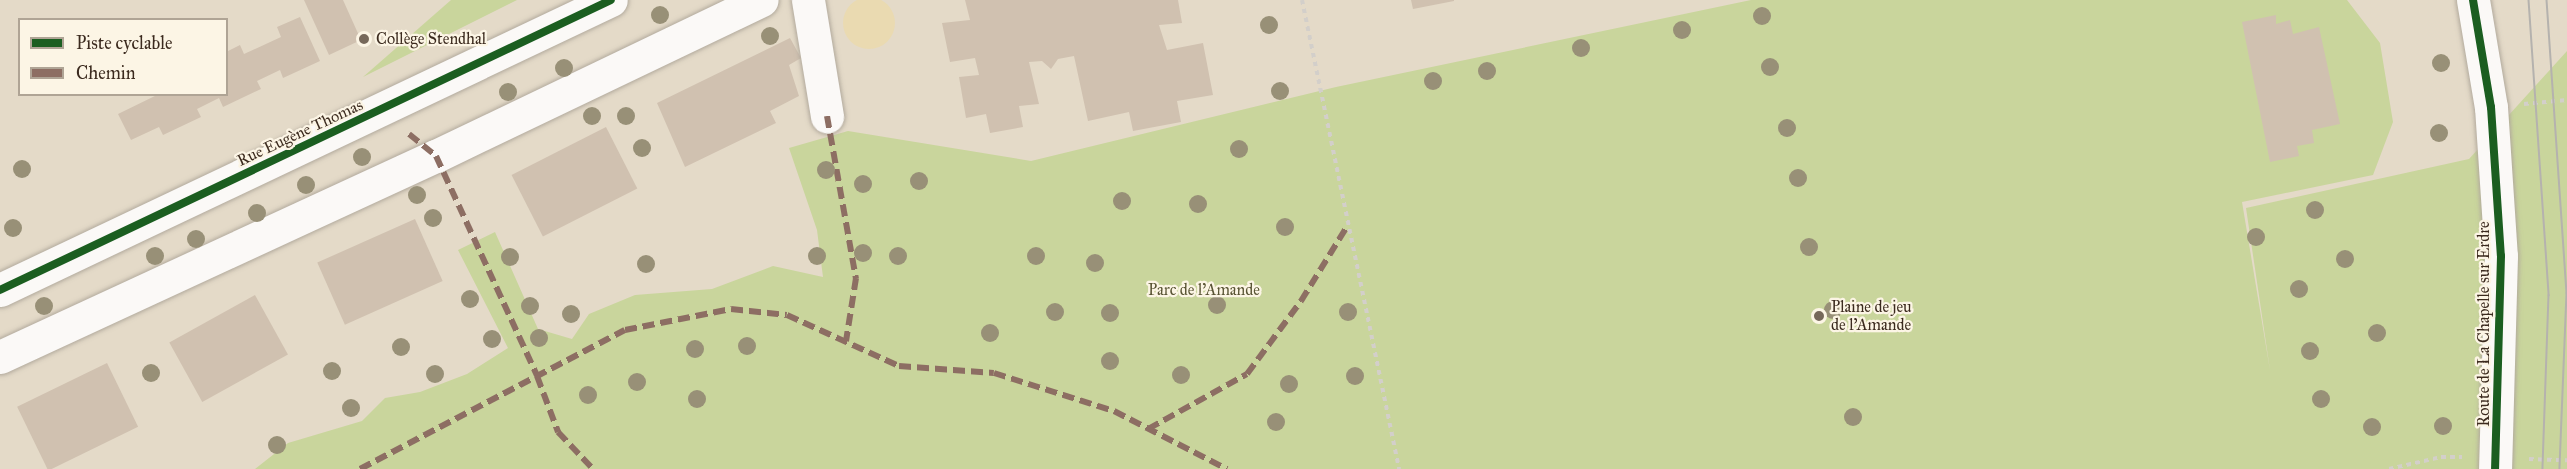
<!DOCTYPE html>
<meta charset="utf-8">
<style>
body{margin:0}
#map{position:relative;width:2567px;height:469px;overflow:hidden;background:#e4dac8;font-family:"IM FELL Great Primer",serif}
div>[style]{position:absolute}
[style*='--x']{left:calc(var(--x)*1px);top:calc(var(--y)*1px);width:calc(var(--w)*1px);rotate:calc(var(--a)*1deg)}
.green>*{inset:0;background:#c9d59c}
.sand>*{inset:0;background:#eadab1}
.round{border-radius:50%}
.building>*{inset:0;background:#d0c1b0;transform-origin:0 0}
.path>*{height:4px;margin-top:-2px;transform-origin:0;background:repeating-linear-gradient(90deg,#d3cfca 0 4.5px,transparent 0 9px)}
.roads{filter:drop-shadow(0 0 2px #b2aa9d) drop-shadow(0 0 2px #b2aa9d)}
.minor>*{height:33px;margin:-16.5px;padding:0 16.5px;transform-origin:16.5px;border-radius:16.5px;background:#fbf9f7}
.tram>*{height:1.5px;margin:-0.75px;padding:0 0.75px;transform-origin:0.75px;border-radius:0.75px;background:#b5b2ae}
.quiet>*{height:6px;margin-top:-3px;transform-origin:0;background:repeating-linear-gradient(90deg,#8d6e63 0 12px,transparent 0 18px)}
.cycleway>*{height:8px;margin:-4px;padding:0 4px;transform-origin:4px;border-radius:4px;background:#1b5e20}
.trees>*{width:18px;height:18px;margin:-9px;border-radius:50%;background:#989077}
.dots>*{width:16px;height:16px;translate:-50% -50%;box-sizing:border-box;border:3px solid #fcf5e5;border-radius:50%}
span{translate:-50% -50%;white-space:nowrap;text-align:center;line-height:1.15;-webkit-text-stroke:4.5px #fcf5e5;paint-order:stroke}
.poi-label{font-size:16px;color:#3b2a1e}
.left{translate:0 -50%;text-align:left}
.street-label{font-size:16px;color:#3b2a1e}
.park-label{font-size:16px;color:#595434}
.legend{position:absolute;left:18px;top:18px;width:210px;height:78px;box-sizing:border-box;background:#fcf5e5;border:2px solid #afa495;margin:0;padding:8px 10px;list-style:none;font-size:18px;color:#3b2a1e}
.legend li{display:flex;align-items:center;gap:12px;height:30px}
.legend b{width:30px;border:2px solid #afa495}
</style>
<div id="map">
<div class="green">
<div style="clip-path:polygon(451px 0,517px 0,363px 77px)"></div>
<div style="clip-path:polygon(1751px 0,2347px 0,2380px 43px,2393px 122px,2373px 175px,2242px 202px,2270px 370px,2246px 208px,2469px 159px,2567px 51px,2567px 469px,255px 469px,288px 443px,362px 421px,385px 398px,420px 392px,467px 374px,508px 348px,458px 250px,495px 232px,538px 329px,572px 339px,589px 314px,635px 295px,712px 289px,773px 266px,823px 277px,817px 230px,789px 148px,848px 131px,1031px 161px,1336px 87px)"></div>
</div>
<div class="sand">
<div class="round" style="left:843px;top:-3px;width:52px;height:52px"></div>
</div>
<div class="building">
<div style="clip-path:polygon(304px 0,343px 0,361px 40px,329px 55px)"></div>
<div style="clip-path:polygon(965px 0,1178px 0,1182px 23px,1159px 25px,1167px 50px,1203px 43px,1213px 95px,1177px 101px,1181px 122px,1133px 131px,1129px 112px,1088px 121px,1074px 56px,1058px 59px,1051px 69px,1042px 61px,1029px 62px,1039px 104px,1019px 106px,1023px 127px,990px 133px,986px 114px,966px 118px,959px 77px,979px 75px,975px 58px,950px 62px,942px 23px,970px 20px)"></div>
<div style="clip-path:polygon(1411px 0,1454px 0,1454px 1px,1413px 9px)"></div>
<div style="clip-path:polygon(2276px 15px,2276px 24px,2290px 20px,2293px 34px,2319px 27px,2340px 124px,2312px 130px,2314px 143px,2297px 146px,2299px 156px,2270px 162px,2242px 22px)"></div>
<div style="clip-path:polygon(300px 17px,320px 61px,283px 78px,280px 70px,257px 81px,261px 89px,223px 107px,219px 98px,197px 109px,201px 117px,163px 135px,159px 127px,131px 140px,118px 114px,159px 94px,226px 94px,226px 52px,240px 45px,244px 54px,281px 37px,277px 27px)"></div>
<div style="clip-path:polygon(790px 38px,801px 58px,789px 65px,799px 96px,770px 111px,776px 123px,685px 167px,657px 103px)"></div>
<div style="left:606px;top:127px;width:69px;height:106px;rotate:63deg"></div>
<div style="left:415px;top:219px;width:68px;height:107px;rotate:66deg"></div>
<div style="left:255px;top:295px;width:68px;height:98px;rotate:61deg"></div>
<div style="left:107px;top:363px;width:71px;height:100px;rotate:64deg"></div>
</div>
<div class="path">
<div style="--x:1302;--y:0;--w:479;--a:78.3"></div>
<div style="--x:2524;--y:104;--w:43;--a:-5.3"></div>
<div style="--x:2529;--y:459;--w:38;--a:2"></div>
<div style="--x:2389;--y:469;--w:53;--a:-13"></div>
<div style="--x:2441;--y:457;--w:21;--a:0"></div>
</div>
<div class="roads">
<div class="minor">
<div style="--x:808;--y:0;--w:118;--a:80.7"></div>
<div style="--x:2473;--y:0;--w:109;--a:80.5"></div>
<div style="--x:2491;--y:107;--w:149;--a:86.2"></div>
<div style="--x:2501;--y:256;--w:213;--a:91.6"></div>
<div style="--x:0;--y:290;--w:676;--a:-25.39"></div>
<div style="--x:0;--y:357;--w:480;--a:-24.8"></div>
<div style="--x:436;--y:156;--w:361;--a:-25.6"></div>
</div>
</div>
<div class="tram">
<div style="--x:2529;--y:0;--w:296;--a:86.1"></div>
<div style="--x:2549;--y:295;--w:174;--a:92"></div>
<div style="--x:2547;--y:0;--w:294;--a:86.1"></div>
<div style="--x:2567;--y:293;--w:176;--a:92.3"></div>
</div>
<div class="quiet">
<div style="--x:827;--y:116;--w:165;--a:79.9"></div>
<div style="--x:856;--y:278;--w:64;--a:99"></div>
<div style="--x:409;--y:134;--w:35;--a:39"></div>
<div style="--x:436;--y:156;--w:242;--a:65.3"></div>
<div style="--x:537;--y:376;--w:60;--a:69.4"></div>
<div style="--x:558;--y:432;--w:51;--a:46.6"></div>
<div style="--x:1148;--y:429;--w:113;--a:-29.1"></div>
<div style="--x:1247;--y:374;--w:91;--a:-53.5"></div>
<div style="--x:1301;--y:301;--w:89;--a:-58.3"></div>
<div style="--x:360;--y:469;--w:299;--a:-27.7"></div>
<div style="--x:625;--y:330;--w:108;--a:-11.2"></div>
<div style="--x:731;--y:309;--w:56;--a:6.1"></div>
<div style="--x:787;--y:315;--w:123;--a:24.5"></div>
<div style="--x:899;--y:366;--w:95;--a:4.2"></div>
<div style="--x:994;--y:373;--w:126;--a:17.6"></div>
<div style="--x:1114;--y:411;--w:127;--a:27.2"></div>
</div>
<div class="cycleway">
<div style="--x:2473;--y:0;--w:109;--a:80.5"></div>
<div style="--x:2491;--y:107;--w:149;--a:86.2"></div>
<div style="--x:2501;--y:256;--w:213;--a:91.6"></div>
<div style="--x:0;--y:290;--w:676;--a:-25.39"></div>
</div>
<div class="trees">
<div style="left:660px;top:15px"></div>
<div style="left:1762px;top:16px"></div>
<div style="left:1269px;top:25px"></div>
<div style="left:1682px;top:30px"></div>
<div style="left:770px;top:36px"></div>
<div style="left:1581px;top:48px"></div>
<div style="left:2441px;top:63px"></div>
<div style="left:1770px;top:67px"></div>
<div style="left:564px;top:68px"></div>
<div style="left:1487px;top:71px"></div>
<div style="left:1433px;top:81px"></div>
<div style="left:1280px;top:91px"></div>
<div style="left:508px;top:92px"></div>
<div style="left:592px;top:116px"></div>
<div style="left:626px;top:116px"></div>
<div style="left:1787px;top:128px"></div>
<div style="left:2439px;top:133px"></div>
<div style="left:642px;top:148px"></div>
<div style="left:1239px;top:149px"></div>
<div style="left:362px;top:157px"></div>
<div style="left:22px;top:169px"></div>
<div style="left:826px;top:170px"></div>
<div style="left:1798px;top:178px"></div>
<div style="left:919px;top:181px"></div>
<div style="left:863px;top:184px"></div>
<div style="left:306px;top:185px"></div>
<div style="left:417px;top:195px"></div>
<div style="left:1122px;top:201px"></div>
<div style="left:1198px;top:204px"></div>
<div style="left:2315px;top:210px"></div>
<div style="left:257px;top:213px"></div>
<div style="left:433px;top:218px"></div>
<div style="left:1285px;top:227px"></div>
<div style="left:13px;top:228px"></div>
<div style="left:2256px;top:237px"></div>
<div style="left:196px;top:239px"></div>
<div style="left:1809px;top:247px"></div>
<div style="left:863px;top:253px"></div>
<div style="left:155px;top:256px"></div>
<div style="left:817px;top:256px"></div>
<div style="left:898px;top:256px"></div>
<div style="left:1036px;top:256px"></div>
<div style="left:510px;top:257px"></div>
<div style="left:2345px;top:259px"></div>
<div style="left:1095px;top:263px"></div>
<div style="left:646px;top:264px"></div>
<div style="left:2299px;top:289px"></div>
<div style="left:470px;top:299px"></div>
<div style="left:1217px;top:305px"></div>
<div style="left:44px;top:306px"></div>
<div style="left:530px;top:306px"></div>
<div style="left:1833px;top:310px"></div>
<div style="left:1055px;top:312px"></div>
<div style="left:1348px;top:312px"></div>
<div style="left:1110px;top:313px"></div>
<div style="left:571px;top:314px"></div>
<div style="left:990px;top:333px"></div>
<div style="left:2377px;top:333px"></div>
<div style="left:539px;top:338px"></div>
<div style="left:492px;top:339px"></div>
<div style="left:747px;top:346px"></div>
<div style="left:401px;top:347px"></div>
<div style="left:695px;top:349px"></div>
<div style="left:2310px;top:351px"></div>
<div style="left:1110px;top:361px"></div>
<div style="left:332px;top:371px"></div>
<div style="left:151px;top:373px"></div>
<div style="left:435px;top:374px"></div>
<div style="left:1181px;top:375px"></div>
<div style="left:1355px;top:376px"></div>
<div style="left:637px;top:382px"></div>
<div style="left:1289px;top:384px"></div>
<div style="left:588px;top:395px"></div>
<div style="left:697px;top:399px"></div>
<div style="left:2321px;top:399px"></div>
<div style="left:351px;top:408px"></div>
<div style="left:1853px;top:417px"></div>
<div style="left:1276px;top:422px"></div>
<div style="left:2443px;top:426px"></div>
<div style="left:2372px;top:427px"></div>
<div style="left:277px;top:445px"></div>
</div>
<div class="dots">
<div style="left:364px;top:39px;background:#76685a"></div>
<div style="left:1819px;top:316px;background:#76685a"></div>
</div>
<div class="poi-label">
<span class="left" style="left:376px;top:39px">Collège Stendhal</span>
<span class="left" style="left:1831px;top:316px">Plaine de jeu<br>de l'Amande</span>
</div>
<div class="street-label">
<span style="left:300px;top:133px;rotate:-25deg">Rue Eugène Thomas</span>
<span style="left:2484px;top:324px;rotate:-90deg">Route de La Chapelle sur Erdre</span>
</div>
<div class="park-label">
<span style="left:1204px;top:290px">Parc de l'Amande</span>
</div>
<ul class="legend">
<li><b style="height:8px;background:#1b5e20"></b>Piste cyclable</li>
<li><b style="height:8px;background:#8d6e63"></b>Chemin</li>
</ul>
</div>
